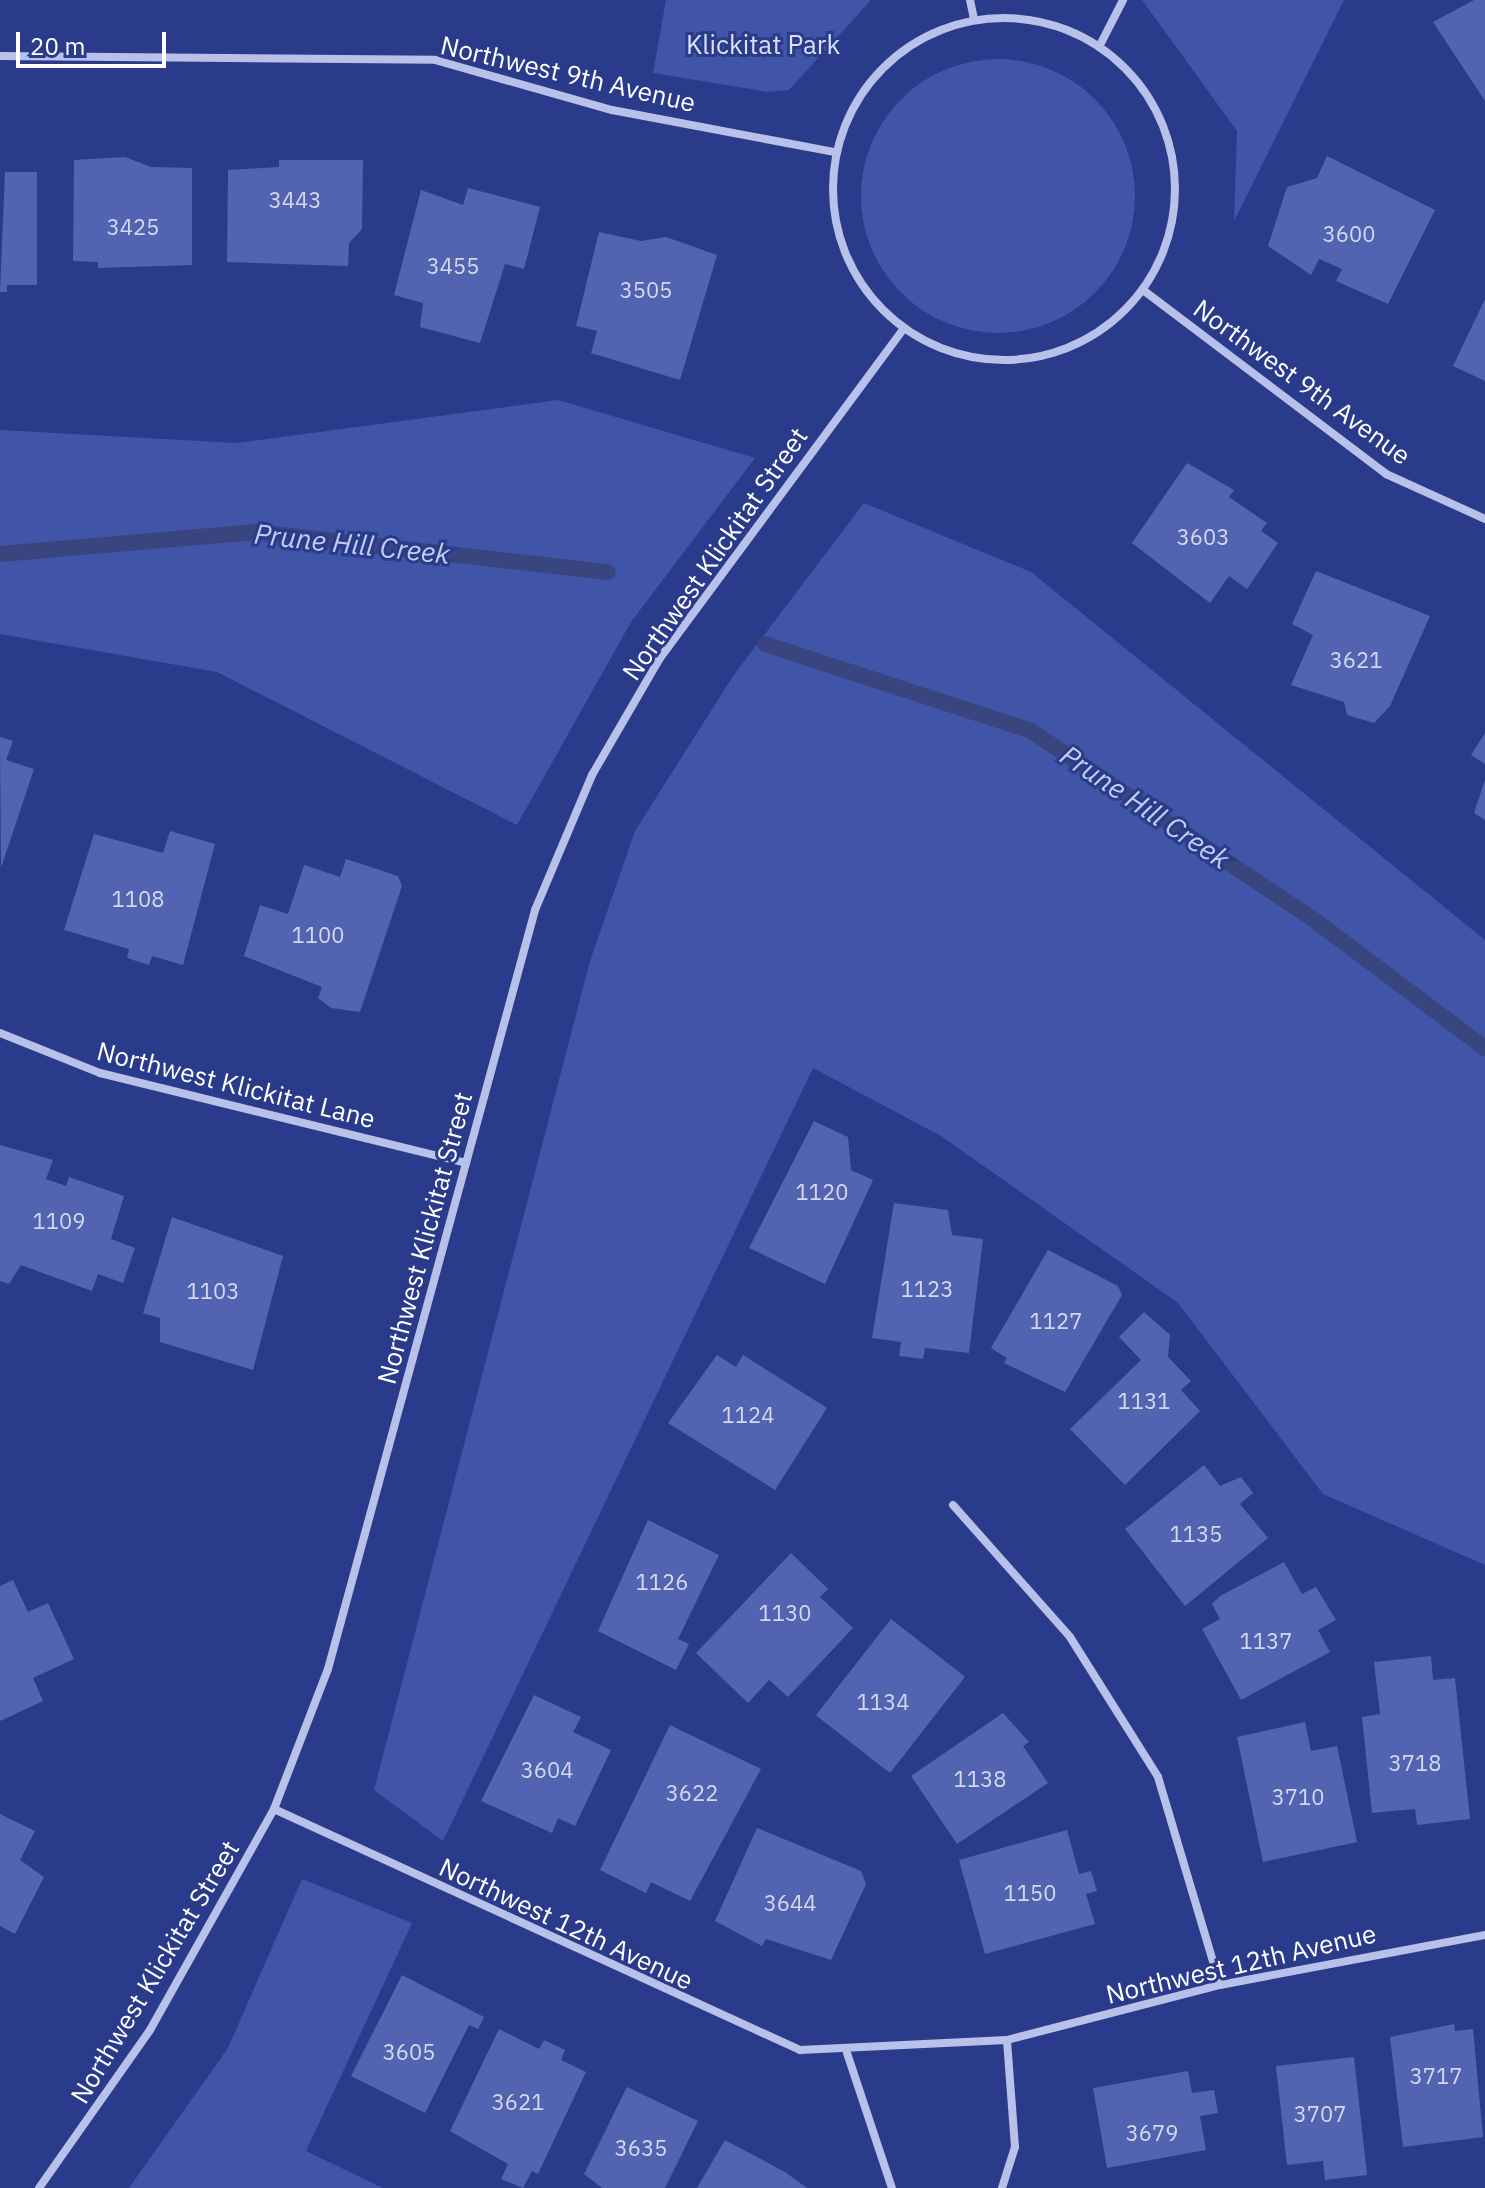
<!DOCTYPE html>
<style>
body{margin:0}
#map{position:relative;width:1485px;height:2188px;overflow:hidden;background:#293b8a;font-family:"IBM Plex Sans",sans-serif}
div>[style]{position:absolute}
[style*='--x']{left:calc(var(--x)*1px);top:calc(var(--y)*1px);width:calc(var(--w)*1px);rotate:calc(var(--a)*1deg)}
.green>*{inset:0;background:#4155a8}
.round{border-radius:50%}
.stream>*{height:16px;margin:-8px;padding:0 8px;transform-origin:8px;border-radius:8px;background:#38457f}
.building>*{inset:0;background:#5264b1;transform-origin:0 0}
.street>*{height:8px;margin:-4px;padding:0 4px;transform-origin:4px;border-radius:4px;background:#b7c1e9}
.street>.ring{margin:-4px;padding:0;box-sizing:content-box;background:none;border:8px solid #b7c1e9;border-radius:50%}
span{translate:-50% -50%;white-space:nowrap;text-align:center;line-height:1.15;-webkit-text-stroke:6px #293b8a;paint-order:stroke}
.number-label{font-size:22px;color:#d4d8ec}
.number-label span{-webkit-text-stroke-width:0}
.park-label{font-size:26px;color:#dbe0f7}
.street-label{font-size:26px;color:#fff}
.water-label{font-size:28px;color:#c3ccf0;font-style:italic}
.scale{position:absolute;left:16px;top:32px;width:150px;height:36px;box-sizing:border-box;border:4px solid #fff;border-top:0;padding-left:10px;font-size:24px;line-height:28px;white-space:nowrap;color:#fff;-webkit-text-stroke:6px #293b8a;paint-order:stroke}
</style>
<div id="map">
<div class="green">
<div style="clip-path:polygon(666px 0,871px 0,789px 90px,768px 92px,653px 73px)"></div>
<div style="clip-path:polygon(1142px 0,1344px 0,1234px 221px,1237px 131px)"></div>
<div class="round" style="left:861px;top:59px;width:274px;height:274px"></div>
<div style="clip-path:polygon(558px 400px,755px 458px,631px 622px,517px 825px,217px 672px,0 634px,0 430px,237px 443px)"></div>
<div style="clip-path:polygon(864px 503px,1031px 572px,1485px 940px,1485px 1565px,1323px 1494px,1178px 1303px,941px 1136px,813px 1068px,443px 1841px,374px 1790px,590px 961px,635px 831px,733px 676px)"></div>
<div style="clip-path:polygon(302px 1879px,412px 1923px,306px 2151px,383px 2188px,129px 2188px,228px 2048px)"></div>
</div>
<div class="stream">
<div style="--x:0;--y:554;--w:257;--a:-4.9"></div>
<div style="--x:256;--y:532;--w:354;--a:6.5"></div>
<div style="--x:765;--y:644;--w:280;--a:18.1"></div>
<div style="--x:1031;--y:731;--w:344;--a:33.7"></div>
<div style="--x:1317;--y:922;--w:210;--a:36.9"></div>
</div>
<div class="building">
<div style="clip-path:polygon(1474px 0,1485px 0,1485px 101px,1433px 22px)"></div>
<div style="clip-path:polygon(1327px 156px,1435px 210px,1388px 304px,1336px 281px,1342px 269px,1319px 259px,1311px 275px,1268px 246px,1287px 187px,1317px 178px)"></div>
<div style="clip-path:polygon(125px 157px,151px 167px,192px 168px,192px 265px,98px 268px,98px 262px,73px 261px,74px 160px)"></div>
<div style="clip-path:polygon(279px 160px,363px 160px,362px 229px,349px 243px,348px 266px,227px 262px,228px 170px,279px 167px)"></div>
<div style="clip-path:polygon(5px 172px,37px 172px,37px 285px,7px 285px,7px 292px,0 292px)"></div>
<div style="clip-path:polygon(468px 188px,540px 207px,524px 269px,505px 264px,480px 343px,420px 327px,423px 303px,394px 295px,421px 190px,463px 205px)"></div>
<div style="clip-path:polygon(599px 232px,641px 241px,666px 237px,717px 255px,680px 380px,591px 353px,597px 331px,576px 326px)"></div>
<div style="clip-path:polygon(1485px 299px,1485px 381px,1453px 366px)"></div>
<div style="clip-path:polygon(1187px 463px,1234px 490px,1229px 497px,1267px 523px,1261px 531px,1278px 543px,1247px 589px,1229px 576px,1210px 603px,1132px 543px)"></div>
<div style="clip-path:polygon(1316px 571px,1430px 616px,1390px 706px,1374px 723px,1347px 715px,1344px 702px,1291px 685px,1313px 635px,1292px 624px)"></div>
<div style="clip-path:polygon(1485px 733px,1485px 764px,1471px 755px)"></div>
<div style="clip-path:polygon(0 737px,13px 741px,6px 760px,34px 769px,1px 868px)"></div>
<div style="clip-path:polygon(1485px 780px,1485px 820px,1474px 813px)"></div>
<div style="clip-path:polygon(170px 831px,215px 844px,183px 965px,152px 956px,149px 965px,127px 958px,129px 949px,64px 930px,94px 834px,163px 853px)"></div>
<div style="clip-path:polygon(346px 859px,398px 876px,402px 886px,360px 1012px,331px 1008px,318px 998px,322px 987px,244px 956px,260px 905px,288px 914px,304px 865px,340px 877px)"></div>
<div style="clip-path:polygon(814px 1121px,848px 1137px,851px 1170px,873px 1180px,825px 1284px,749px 1248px)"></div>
<div style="clip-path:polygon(0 1145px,53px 1160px,46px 1179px,66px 1186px,69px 1177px,124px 1196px,111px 1239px,135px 1248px,123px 1283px,98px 1274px,92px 1291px,21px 1265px,9px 1284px,0 1281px)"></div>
<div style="clip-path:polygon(894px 1203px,948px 1210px,952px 1235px,983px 1239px,969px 1353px,925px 1348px,923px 1359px,899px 1356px,901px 1342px,872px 1338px)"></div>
<div style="clip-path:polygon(172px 1217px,283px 1256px,253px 1370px,160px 1342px,160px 1318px,143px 1313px)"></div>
<div style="clip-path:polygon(1048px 1250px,1118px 1286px,1122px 1295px,1065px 1392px,1004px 1363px,1007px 1358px,991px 1348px)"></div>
<div style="clip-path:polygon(1144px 1312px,1170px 1335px,1168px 1357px,1191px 1381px,1181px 1390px,1200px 1411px,1125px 1485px,1070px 1429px,1141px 1360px,1119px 1337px)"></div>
<div style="clip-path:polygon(717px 1355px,736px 1367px,743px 1355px,827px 1408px,775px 1490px,668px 1423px)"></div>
<div style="clip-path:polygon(1204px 1465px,1220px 1486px,1241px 1477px,1253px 1493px,1240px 1504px,1268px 1538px,1185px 1606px,1125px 1529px)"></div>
<div style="clip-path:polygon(648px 1520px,719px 1555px,678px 1639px,689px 1644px,676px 1670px,598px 1631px)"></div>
<div style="clip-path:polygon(791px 1553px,828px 1589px,820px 1597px,853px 1628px,788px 1697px,769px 1680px,748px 1703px,696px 1653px)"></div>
<div style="clip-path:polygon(1284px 1562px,1302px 1594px,1316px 1587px,1336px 1620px,1318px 1630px,1330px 1652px,1241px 1700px,1202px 1629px,1220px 1619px,1212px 1604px,1220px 1596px)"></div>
<div style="clip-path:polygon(13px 1580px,28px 1612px,48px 1603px,74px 1659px,33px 1678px,43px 1701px,0 1721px,0 1586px)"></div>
<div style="left:891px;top:1619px;width:94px;height:122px;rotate:38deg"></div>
<div style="clip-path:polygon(1431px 1656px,1433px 1680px,1455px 1678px,1470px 1819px,1417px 1825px,1415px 1809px,1372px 1813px,1362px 1717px,1380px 1714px,1374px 1662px)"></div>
<div style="clip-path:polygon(534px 1695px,581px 1717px,573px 1732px,611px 1750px,575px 1826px,558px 1818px,552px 1833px,481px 1801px)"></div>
<div style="clip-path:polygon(1003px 1713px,1029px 1742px,1023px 1746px,1048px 1783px,957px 1844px,911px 1776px)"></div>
<div style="clip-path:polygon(1305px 1722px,1311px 1751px,1337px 1746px,1357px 1842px,1263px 1862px,1237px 1737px)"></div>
<div style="clip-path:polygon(670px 1725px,761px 1769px,690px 1901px,651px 1882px,646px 1893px,600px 1870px)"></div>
<div style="clip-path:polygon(0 1814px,35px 1831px,20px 1860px,44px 1877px,15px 1934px,0 1926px)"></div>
<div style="clip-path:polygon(757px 1828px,861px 1871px,866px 1884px,831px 1960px,766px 1939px,762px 1946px,715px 1921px)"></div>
<div style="clip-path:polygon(1067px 1830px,1079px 1874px,1091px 1871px,1097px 1891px,1086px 1894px,1095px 1924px,985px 1954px,959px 1860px)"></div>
<div style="clip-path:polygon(402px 1975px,484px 2017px,478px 2029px,469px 2025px,425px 2113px,351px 2076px)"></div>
<div style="clip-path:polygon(1454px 2024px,1455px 2031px,1473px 2029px,1483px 2137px,1403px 2147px,1390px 2037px)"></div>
<div style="clip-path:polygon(499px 2029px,539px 2049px,544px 2040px,565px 2050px,561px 2060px,586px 2072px,538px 2174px,532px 2171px,523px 2188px,501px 2179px,508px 2164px,450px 2131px)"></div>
<div style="clip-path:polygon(1354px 2057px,1367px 2175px,1325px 2180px,1323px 2161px,1287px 2165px,1276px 2066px)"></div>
<div style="clip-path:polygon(1188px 2071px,1192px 2093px,1214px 2090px,1218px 2113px,1200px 2116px,1206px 2150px,1107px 2168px,1093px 2088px)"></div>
<div style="clip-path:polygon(627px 2087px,698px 2121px,665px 2188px,602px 2188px,584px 2174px)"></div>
<div style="clip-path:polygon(725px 2140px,785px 2172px,807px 2188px,697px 2188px)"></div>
</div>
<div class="street">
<div style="--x:970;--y:0;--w:19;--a:78"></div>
<div class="ring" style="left:833px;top:18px;width:334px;height:334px"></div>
<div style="--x:1099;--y:47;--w:53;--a:-62.9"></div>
<div style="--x:0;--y:56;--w:435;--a:0.5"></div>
<div style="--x:435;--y:60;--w:184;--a:15.8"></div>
<div style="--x:612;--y:110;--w:227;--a:10.7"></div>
<div style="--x:1143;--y:290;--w:305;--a:37.1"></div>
<div style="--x:1386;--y:474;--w:109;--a:24.4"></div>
<div style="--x:0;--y:1033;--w:108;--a:21.8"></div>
<div style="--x:100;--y:1073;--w:377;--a:13.8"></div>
<div style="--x:953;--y:1505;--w:176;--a:48.4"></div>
<div style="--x:1070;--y:1637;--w:165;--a:57.8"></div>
<div style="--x:1158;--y:1777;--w:217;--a:73.4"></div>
<div style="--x:274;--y:1809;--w:579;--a:24.62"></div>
<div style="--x:800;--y:2050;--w:207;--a:-2.8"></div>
<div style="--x:1007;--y:2040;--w:220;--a:-14.5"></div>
<div style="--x:1220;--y:1985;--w:270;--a:-10.7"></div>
<div style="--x:847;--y:2053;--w:142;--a:71.6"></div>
<div style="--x:39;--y:2188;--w:193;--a:-54.9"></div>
<div style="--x:150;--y:2030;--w:253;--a:-60.7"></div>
<div style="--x:274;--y:1809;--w:150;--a:-68.9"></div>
<div style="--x:328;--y:1669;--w:787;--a:-74.74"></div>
<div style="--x:535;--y:910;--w:147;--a:-67.1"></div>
<div style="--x:592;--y:775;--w:135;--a:-59.8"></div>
<div style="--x:660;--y:658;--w:410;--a:-53.5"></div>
<div style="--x:1002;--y:2188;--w:43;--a:-72.4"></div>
<div style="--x:1015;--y:2147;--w:107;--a:-94.3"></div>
</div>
<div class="number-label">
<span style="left:295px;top:200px">3443</span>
<span style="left:133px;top:227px">3425</span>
<span style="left:1349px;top:234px">3600</span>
<span style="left:453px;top:266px">3455</span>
<span style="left:646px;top:290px">3505</span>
<span style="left:1203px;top:537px">3603</span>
<span style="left:1356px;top:660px">3621</span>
<span style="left:138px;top:899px">1108</span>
<span style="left:318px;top:935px">1100</span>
<span style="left:822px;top:1192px">1120</span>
<span style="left:59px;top:1221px">1109</span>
<span style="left:927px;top:1289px">1123</span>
<span style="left:213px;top:1291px">1103</span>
<span style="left:1056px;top:1321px">1127</span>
<span style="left:1144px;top:1401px">1131</span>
<span style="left:748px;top:1415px">1124</span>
<span style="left:1196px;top:1534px">1135</span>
<span style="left:662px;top:1582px">1126</span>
<span style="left:785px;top:1613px">1130</span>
<span style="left:1266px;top:1641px">1137</span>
<span style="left:883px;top:1702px">1134</span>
<span style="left:1415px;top:1763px">3718</span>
<span style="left:547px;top:1770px">3604</span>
<span style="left:980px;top:1779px">1138</span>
<span style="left:692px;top:1793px">3622</span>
<span style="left:1298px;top:1797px">3710</span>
<span style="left:1030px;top:1893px">1150</span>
<span style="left:790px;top:1903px">3644</span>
<span style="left:409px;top:2052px">3605</span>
<span style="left:1436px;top:2076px">3717</span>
<span style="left:518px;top:2102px">3621</span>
<span style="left:1320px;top:2114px">3707</span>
<span style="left:1152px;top:2133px">3679</span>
<span style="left:641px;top:2148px">3635</span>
</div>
<div class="park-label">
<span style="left:763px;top:45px">Klickitat Park</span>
</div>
<div class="street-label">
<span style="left:568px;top:74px;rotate:13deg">Northwest 9th Avenue</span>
<span style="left:1302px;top:382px;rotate:36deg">Northwest 9th Avenue</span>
<span style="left:715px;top:554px;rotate:-55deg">Northwest Klickitat Street</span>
<span style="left:236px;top:1085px;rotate:14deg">Northwest Klickitat Lane</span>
<span style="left:425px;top:1238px;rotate:-75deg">Northwest Klickitat Street</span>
<span style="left:566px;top:1924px;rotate:25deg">Northwest 12th Avenue</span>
<span style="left:1241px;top:1964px;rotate:-13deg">Northwest 12th Avenue</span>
<span style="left:155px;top:1972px;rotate:-59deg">Northwest Klickitat Street</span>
</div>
<div class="water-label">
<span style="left:352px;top:544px;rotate:6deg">Prune Hill Creek</span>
<span style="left:1145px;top:807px;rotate:34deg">Prune Hill Creek</span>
</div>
<div class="scale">20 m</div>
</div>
